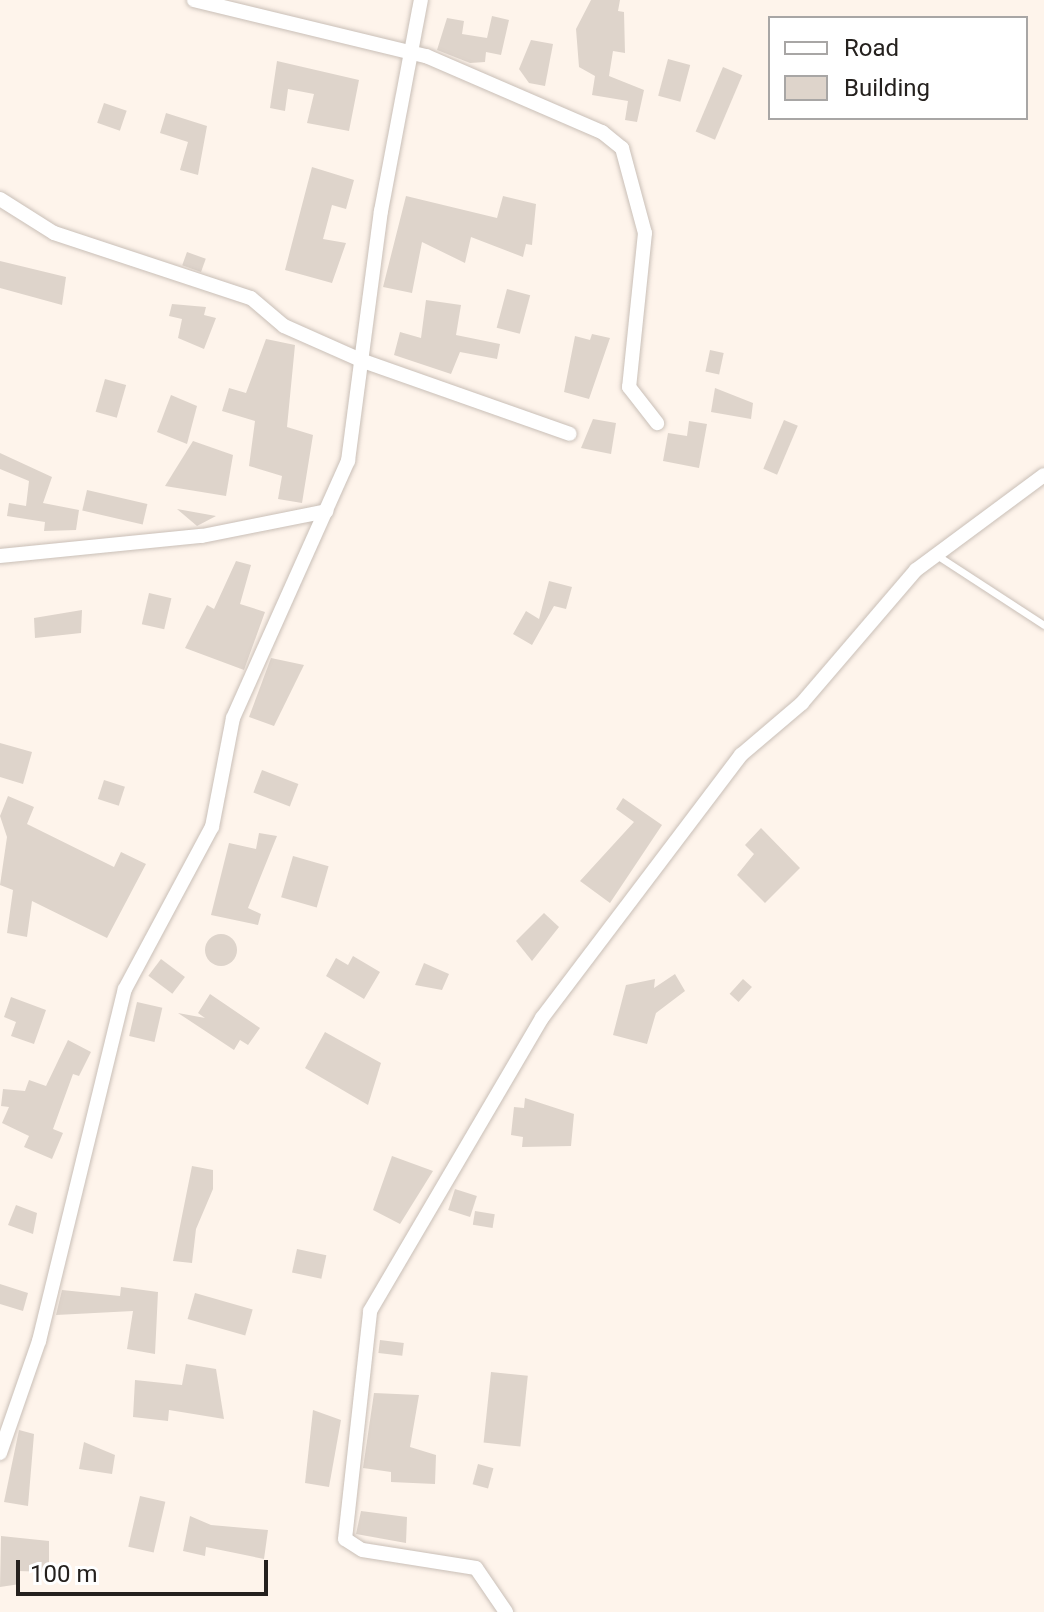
<!DOCTYPE html>
<style>
body{margin:0}
#map{position:relative;width:1044px;height:1612px;overflow:hidden;background:#fef4eb;font-family:Roboto,sans-serif}
div>[style]{position:absolute}
[style*='--x']{left:calc(var(--x)*1px);top:calc(var(--y)*1px);width:calc(var(--w)*1px);rotate:calc(var(--a)*1deg)}
.building>*{inset:0;background:#ded4cb;transform-origin:0 0}
.round{border-radius:50%}
.roads{filter:drop-shadow(0 0 2px #c9bfb7) drop-shadow(0 0 2px #c9bfb7)}
.service>*{height:7px;margin:-3.5px;padding:0 3.5px;transform-origin:3.5px;border-radius:3.5px;background:#fff}
.minor>*{height:14px;margin:-7px;padding:0 7px;transform-origin:7px;border-radius:7px;background:#fff}
span{translate:-50% -50%;white-space:nowrap;text-align:center;line-height:1.15;-webkit-text-stroke:6px #fff;paint-order:stroke}
.legend{position:absolute;left:768px;top:16px;width:260px;height:104px;box-sizing:border-box;background:#fff;border:2px solid #a8a6a5;margin:0;padding:10px 14px;list-style:none;font-size:24px;color:#25211e}
.legend li{display:flex;align-items:center;gap:16px;height:40px}
.legend b{width:40px;border:2px solid #a8a6a5}
.scale{position:absolute;left:16px;top:1560px;width:252px;height:36px;box-sizing:border-box;border:4px solid #25211e;border-top:0;padding-left:10px;font-size:24px;line-height:28px;white-space:nowrap;color:#25211e;-webkit-text-stroke:6px #fff;paint-order:stroke}
</style>
<div id="map">
<div class="building">
<div style="clip-path:polygon(591px 0,620px 0,618px 11px,624px 12px,625px 53px,613px 51px,609px 76px,644px 90px,637px 122px,625px 120px,628px 101px,592px 95px,595px 76px,579px 67px,576px 29px)"></div>
<div style="clip-path:polygon(492px 16px,509px 20px,501px 55px,486px 52px,485px 62px,470px 63px,437px 50px,447px 18px,464px 21px,462px 34px,487px 38px)"></div>
<div style="clip-path:polygon(531px 40px,553px 44px,545px 86px,529px 83px,519px 69px)"></div>
<div style="left:668px;top:59px;width:23px;height:38px;rotate:15deg"></div>
<div style="clip-path:polygon(277px 61px,359px 80px,349px 131px,307px 123px,314px 94px,288px 89px,285px 111px,270px 108px)"></div>
<div style="left:723px;top:67px;width:21px;height:70px;rotate:23deg"></div>
<div style="left:104px;top:103px;width:24px;height:21px;rotate:19deg"></div>
<div style="clip-path:polygon(166px 113px,207px 126px,198px 175px,180px 170px,188px 142px,160px 133px)"></div>
<div style="clip-path:polygon(312px 167px,354px 180px,346px 209px,332px 205px,323px 239px,346px 243px,332px 283px,285px 270px)"></div>
<div style="clip-path:polygon(406px 196px,497px 218px,503px 196px,536px 204px,532px 245px,526px 244px,523px 257px,471px 237px,465px 263px,422px 242px,412px 293px,383px 287px)"></div>
<div style="left:187px;top:252px;width:20px;height:14px;rotate:20deg"></div>
<div style="clip-path:polygon(0 261px,66px 277px,62px 305px,0 288px)"></div>
<div style="left:507px;top:289px;width:24px;height:40px;rotate:15deg"></div>
<div style="clip-path:polygon(426px 300px,461px 305px,456px 335px,500px 344px,497px 359px,460px 352px,451px 374px,394px 355px,400px 332px,421px 338px)"></div>
<div style="clip-path:polygon(172px 304px,206px 307px,204px 315px,216px 318px,204px 349px,178px 338px,182px 319px,169px 316px)"></div>
<div style="clip-path:polygon(592px 334px,610px 338px,589px 399px,564px 392px,575px 336px,590px 340px)"></div>
<div style="clip-path:polygon(266px 339px,295px 345px,287px 427px,313px 435px,302px 503px,278px 499px,282px 476px,249px 466px,255px 421px,222px 411px,229px 388px,246px 393px)"></div>
<div style="left:710px;top:350px;width:14px;height:22px;rotate:12deg"></div>
<div style="left:105px;top:379px;width:22px;height:34px;rotate:16deg"></div>
<div style="clip-path:polygon(715px 388px,753px 403px,751px 419px,711px 412px)"></div>
<div style="clip-path:polygon(171px 395px,197px 406px,187px 444px,157px 432px)"></div>
<div style="clip-path:polygon(593px 419px,616px 423px,611px 454px,581px 448px)"></div>
<div style="left:784px;top:420px;width:15px;height:53px;rotate:23deg"></div>
<div style="clip-path:polygon(689px 421px,707px 424px,699px 468px,663px 461px,668px 433px,687px 436px)"></div>
<div style="clip-path:polygon(193px 441px,233px 455px,226px 496px,165px 486px)"></div>
<div style="clip-path:polygon(0 453px,52px 477px,43px 503px,79px 510px,76px 530px,44px 531px,45px 522px,7px 516px,9px 503px,26px 506px,29px 481px,0 469px)"></div>
<div style="left:87px;top:490px;width:62px;height:21px;rotate:13deg"></div>
<div style="clip-path:polygon(177px 509px,216px 516px,197px 526px)"></div>
<div style="clip-path:polygon(236px 561px,251px 565px,240px 604px,265px 612px,244px 670px,185px 648px,207px 605px,214px 609px)"></div>
<div style="clip-path:polygon(549px 581px,572px 587px,566px 609px,554px 606px,532px 645px,513px 634px,526px 611px,539px 619px)"></div>
<div style="left:149px;top:593px;width:23px;height:32px;rotate:13deg"></div>
<div style="clip-path:polygon(82px 610px,81px 633px,35px 638px,34px 618px)"></div>
<div style="clip-path:polygon(271px 658px,304px 665px,274px 726px,249px 717px)"></div>
<div style="clip-path:polygon(0 743px,32px 752px,23px 784px,0 777px)"></div>
<div style="left:262px;top:770px;width:39px;height:24px;rotate:21deg"></div>
<div style="left:104px;top:780px;width:22px;height:20px;rotate:18deg"></div>
<div style="clip-path:polygon(8px 796px,34px 807px,27px 824px,114px 867px,121px 852px,146px 864px,107px 938px,32px 901px,27px 937px,7px 933px,13px 890px,0 885px,7px 837px,0 816px)"></div>
<div style="clip-path:polygon(623px 798px,662px 825px,610px 903px,580px 881px,634px 822px,616px 809px)"></div>
<div style="clip-path:polygon(761px 828px,800px 868px,765px 903px,737px 875px,754px 854px,745px 845px)"></div>
<div style="clip-path:polygon(259px 833px,277px 836px,248px 908px,261px 914px,258px 925px,211px 915px,229px 843px,256px 849px)"></div>
<div style="left:293px;top:856px;width:37px;height:43px;rotate:16deg"></div>
<div style="clip-path:polygon(544px 913px,559px 927px,532px 961px,516px 941px)"></div>
<div class="round" style="left:205px;top:934px;width:32px;height:32px"></div>
<div style="clip-path:polygon(353px 956px,380px 972px,364px 999px,326px 976px,336px 958px,348px 965px)"></div>
<div style="left:161px;top:959px;width:30px;height:21px;rotate:37deg"></div>
<div style="clip-path:polygon(424px 963px,449px 974px,442px 990px,415px 985px)"></div>
<div style="clip-path:polygon(675px 974px,685px 991px,656px 1013px,647px 1044px,613px 1035px,626px 985px,655px 979px,654px 988px)"></div>
<div style="left:743px;top:979px;width:12px;height:20px;rotate:42deg"></div>
<div style="clip-path:polygon(210px 994px,260px 1028px,248px 1045px,240px 1040px,234px 1050px,178px 1013px,205px 1018px,198px 1013px)"></div>
<div style="clip-path:polygon(11px 997px,46px 1010px,34px 1044px,11px 1036px,16px 1022px,4px 1017px)"></div>
<div style="left:137px;top:1002px;width:26px;height:35px;rotate:13deg"></div>
<div style="clip-path:polygon(325px 1032px,381px 1063px,368px 1105px,305px 1068px)"></div>
<div style="clip-path:polygon(68px 1040px,91px 1052px,79px 1076px,73px 1074px,53px 1129px,63px 1133px,52px 1159px,24px 1147px,29px 1136px,2px 1123px,9px 1107px,1px 1106px,3px 1089px,25px 1091px,29px 1080px,46px 1086px)"></div>
<div style="clip-path:polygon(525px 1098px,574px 1114px,571px 1146px,522px 1147px,523px 1137px,511px 1135px,514px 1107px,524px 1108px)"></div>
<div style="clip-path:polygon(392px 1156px,433px 1171px,400px 1224px,373px 1210px)"></div>
<div style="clip-path:polygon(192px 1166px,213px 1170px,213px 1189px,196px 1229px,192px 1263px,173px 1261px)"></div>
<div style="left:455px;top:1189px;width:23px;height:22px;rotate:18deg"></div>
<div style="clip-path:polygon(16px 1205px,37px 1213px,33px 1234px,8px 1225px)"></div>
<div style="left:475px;top:1211px;width:20px;height:14px;rotate:9deg"></div>
<div style="left:297px;top:1249px;width:30px;height:24px;rotate:12deg"></div>
<div style="clip-path:polygon(0 1284px,28px 1293px,23px 1311px,0 1304px)"></div>
<div style="clip-path:polygon(121px 1287px,158px 1292px,155px 1354px,127px 1349px,133px 1311px,56px 1315px,62px 1290px,120px 1296px)"></div>
<div style="left:195px;top:1293px;width:60px;height:27px;rotate:16deg"></div>
<div style="left:380px;top:1340px;width:24px;height:13px;rotate:7deg"></div>
<div style="clip-path:polygon(186px 1364px,216px 1369px,224px 1419px,169px 1410px,168px 1421px,133px 1417px,135px 1380px,182px 1385px)"></div>
<div style="left:491px;top:1372px;width:37px;height:71px;rotate:6deg"></div>
<div style="clip-path:polygon(374px 1393px,419px 1395px,410px 1447px,436px 1455px,435px 1484px,391px 1482px,391px 1472px,363px 1468px)"></div>
<div style="clip-path:polygon(313px 1410px,341px 1420px,329px 1487px,305px 1483px)"></div>
<div style="clip-path:polygon(19px 1430px,34px 1434px,28px 1506px,4px 1502px)"></div>
<div style="clip-path:polygon(84px 1442px,115px 1455px,112px 1474px,79px 1469px)"></div>
<div style="left:478px;top:1464px;width:16px;height:21px;rotate:15deg"></div>
<div style="left:140px;top:1496px;width:26px;height:52px;rotate:13deg"></div>
<div style="clip-path:polygon(361px 1511px,407px 1517px,406px 1543px,356px 1534px)"></div>
<div style="clip-path:polygon(190px 1516px,211px 1525px,268px 1530px,264px 1559px,206px 1547px,205px 1556px,183px 1551px)"></div>
<div style="clip-path:polygon(1px 1536px,49px 1541px,49px 1572px,18px 1571px,20px 1584px,0 1587px)"></div>
</div>
<div class="roads">
<div class="service">
<div style="--x:935;--y:554;--w:130;--a:33.1"></div>
</div>
<div class="minor">
<div style="--x:194;--y:0;--w:239;--a:13.6"></div>
<div style="--x:426;--y:56;--w:192;--a:23.4"></div>
<div style="--x:602;--y:132;--w:26;--a:39"></div>
<div style="--x:622;--y:148;--w:88;--a:74.9"></div>
<div style="--x:645;--y:233;--w:155;--a:95.9"></div>
<div style="--x:629;--y:387;--w:46;--a:52.1"></div>
<div style="--x:0;--y:199;--w:64;--a:32.2"></div>
<div style="--x:54;--y:233;--w:207;--a:18.3"></div>
<div style="--x:251;--y:298;--w:43;--a:40.3"></div>
<div style="--x:284;--y:326;--w:86;--a:23.9"></div>
<div style="--x:363;--y:361;--w:219;--a:19.4"></div>
<div style="--x:0;--y:556;--w:203;--a:-5.7"></div>
<div style="--x:202;--y:536;--w:127;--a:-11.3"></div>
<div style="--x:0;--y:1453;--w:119;--a:-70.8"></div>
<div style="--x:39;--y:1341;--w:362;--a:-76.3"></div>
<div style="--x:125;--y:989;--w:184;--a:-61.8"></div>
<div style="--x:212;--y:827;--w:111;--a:-79.1"></div>
<div style="--x:233;--y:718;--w:282;--a:-65.9"></div>
<div style="--x:348;--y:461;--w:252;--a:-82.5"></div>
<div style="--x:381;--y:211;--w:215;--a:-79.3"></div>
<div style="--x:506;--y:1612;--w:53;--a:-124.3"></div>
<div style="--x:476;--y:1568;--w:115;--a:-171"></div>
<div style="--x:362;--y:1550;--w:20;--a:-147"></div>
<div style="--x:345;--y:1539;--w:229;--a:-83.7"></div>
<div style="--x:370;--y:1311;--w:340;--a:-59.6"></div>
<div style="--x:542;--y:1018;--w:330;--a:-52.9"></div>
<div style="--x:741;--y:755;--w:80;--a:-40.4"></div>
<div style="--x:802;--y:703;--w:175;--a:-49.4"></div>
<div style="--x:916;--y:570;--w:159;--a:-36.6"></div>
</div>
</div>
<ul class="legend">
<li><b style="height:10px;background:#fff"></b>Road</li>
<li><b style="height:22px;background:#ded4cb"></b>Building</li>
</ul>
<div class="scale">100 m</div>
</div>
